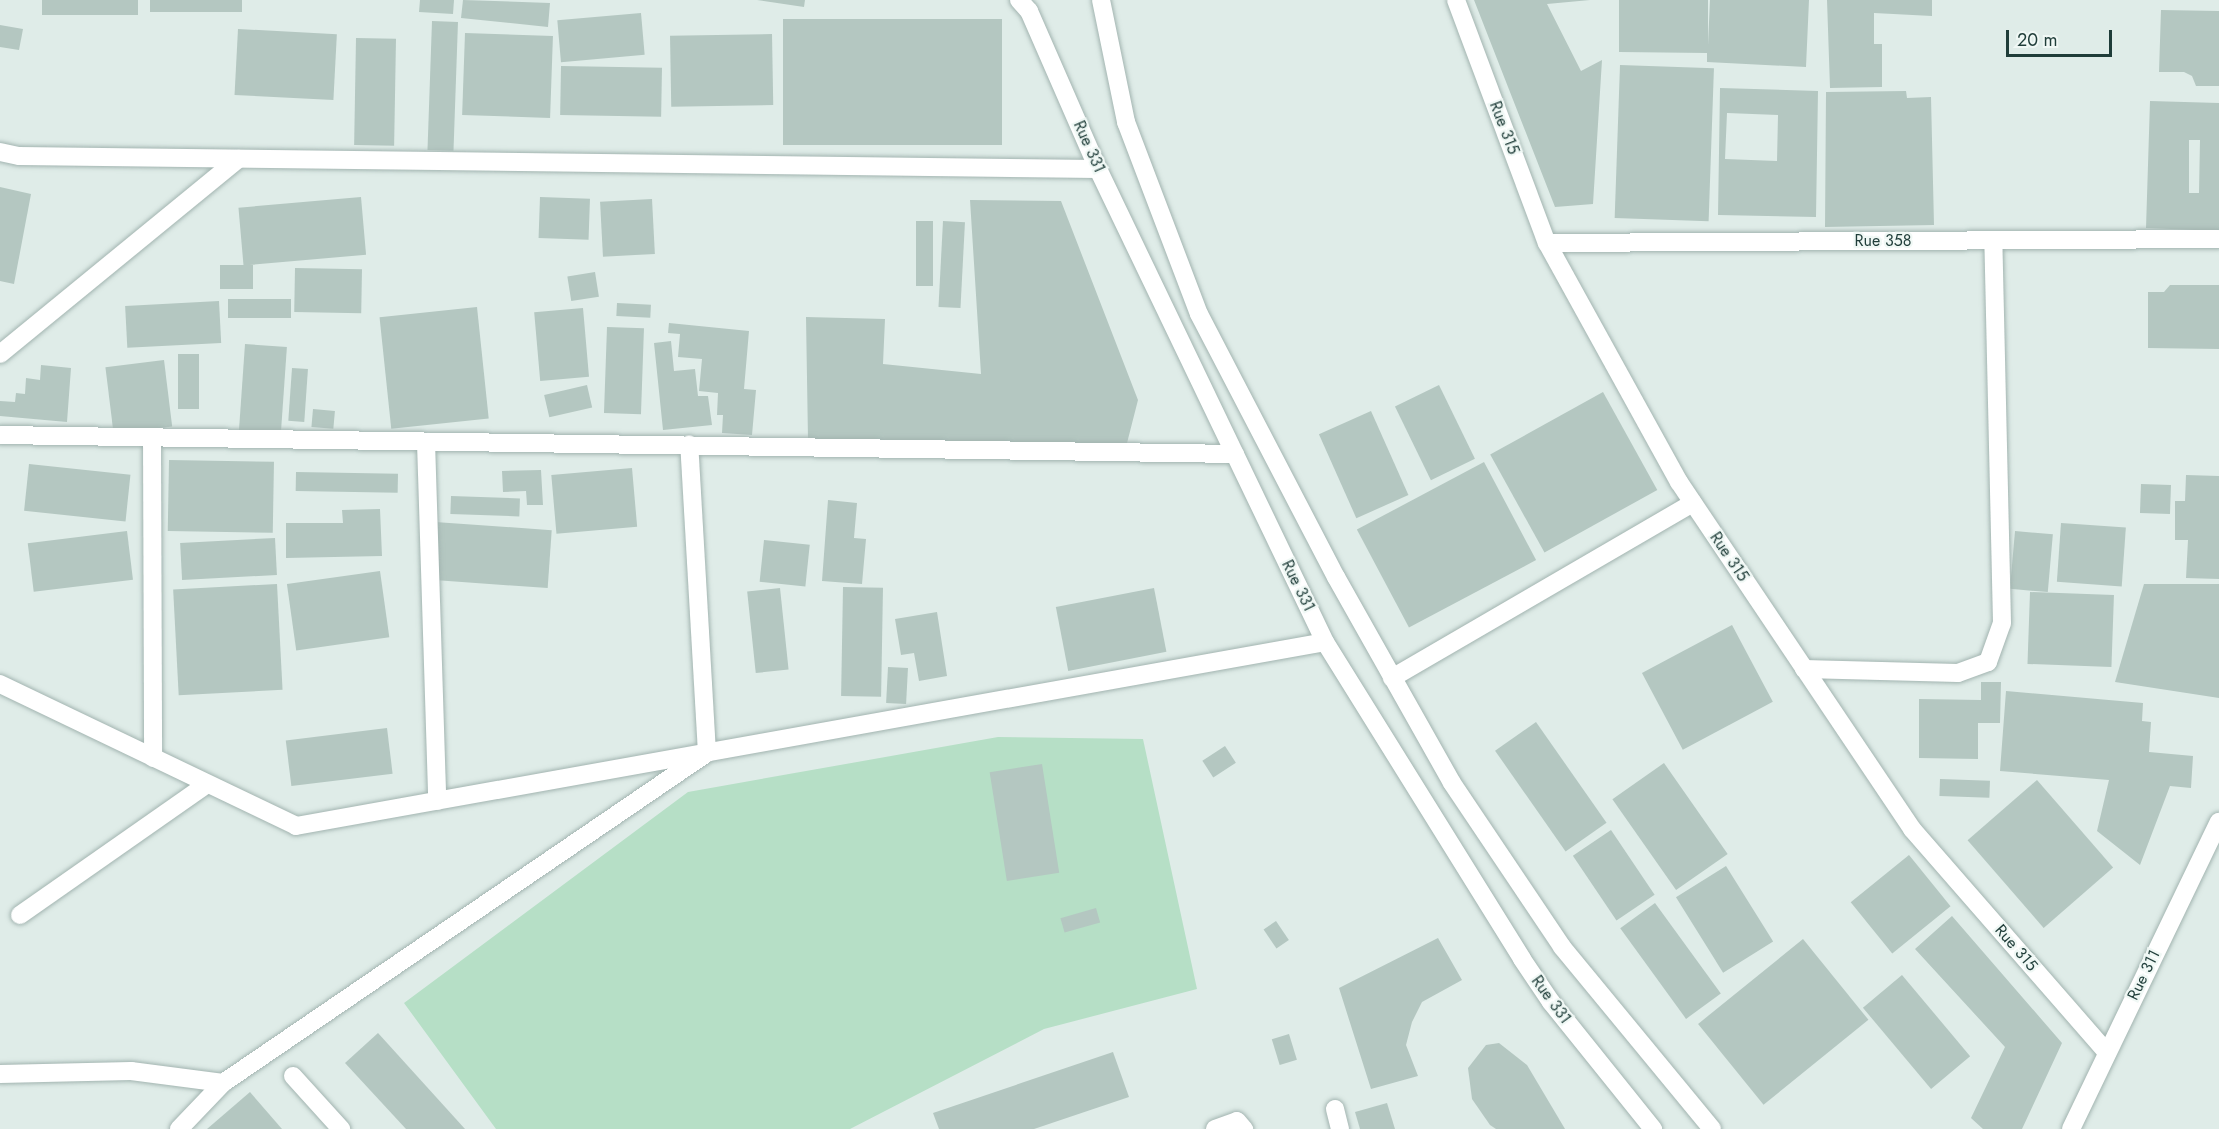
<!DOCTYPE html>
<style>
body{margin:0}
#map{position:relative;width:2219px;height:1129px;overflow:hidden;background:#dfece8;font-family:Jost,sans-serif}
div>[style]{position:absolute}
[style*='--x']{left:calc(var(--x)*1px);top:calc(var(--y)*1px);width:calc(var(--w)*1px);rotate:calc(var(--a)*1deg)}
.green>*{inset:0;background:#b6dfc6}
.building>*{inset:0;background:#b4c7c1;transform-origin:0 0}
.roads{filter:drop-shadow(0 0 2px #a2b4b0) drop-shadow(0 0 2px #a2b4b0)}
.minor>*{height:18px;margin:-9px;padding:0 9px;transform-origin:9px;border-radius:9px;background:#fff}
.tertiary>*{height:18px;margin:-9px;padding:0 9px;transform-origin:9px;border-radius:9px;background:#fff}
span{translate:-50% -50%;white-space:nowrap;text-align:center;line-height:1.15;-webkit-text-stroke:4.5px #f0f8f5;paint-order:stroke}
.street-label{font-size:16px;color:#1f3d39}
.scale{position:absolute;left:2006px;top:30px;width:106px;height:27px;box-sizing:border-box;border:3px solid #1f3d39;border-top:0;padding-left:8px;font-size:18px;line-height:21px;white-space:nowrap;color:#1f3d39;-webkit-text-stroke:4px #f0f8f5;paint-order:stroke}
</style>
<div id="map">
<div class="green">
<div style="clip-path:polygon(998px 737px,1143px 739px,1197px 989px,1044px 1029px,850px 1129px,496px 1129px,404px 1003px,688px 792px)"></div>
</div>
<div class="building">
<div style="left:42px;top:0;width:96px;height:15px"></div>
<div style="left:150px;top:0;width:92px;height:12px"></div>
<div style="clip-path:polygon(420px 0,454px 0,453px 14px,419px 12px)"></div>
<div style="clip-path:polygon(463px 0,550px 3px,548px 27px,461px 18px)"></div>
<div style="clip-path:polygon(757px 0,805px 0,804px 7px)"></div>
<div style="clip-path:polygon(1474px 0,1590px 0,1547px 4px,1581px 71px,1602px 60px,1593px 204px,1555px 207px)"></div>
<div style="clip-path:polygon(1619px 0,1708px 0,1708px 45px,1710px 0,1809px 0,1806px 67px,1707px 62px,1707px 53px,1619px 52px)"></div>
<div style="clip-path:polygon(1827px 0,1932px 0,1932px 16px,1874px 13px,1874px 44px,1882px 44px,1882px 87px,1830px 88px)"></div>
<div style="clip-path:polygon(2161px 10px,2219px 11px,2219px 86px,2196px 86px,2192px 76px,2184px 72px,2159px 72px)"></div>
<div style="left:641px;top:13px;width:42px;height:84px;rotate:85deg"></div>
<div style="left:783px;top:19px;width:219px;height:126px"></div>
<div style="left:432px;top:21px;width:26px;height:129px;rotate:2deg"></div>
<div style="clip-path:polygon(0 25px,23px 29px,19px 50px,0 47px)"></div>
<div style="left:238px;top:29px;width:99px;height:66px;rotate:3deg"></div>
<div style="left:465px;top:33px;width:88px;height:82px;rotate:2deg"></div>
<div style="left:772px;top:34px;width:71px;height:102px;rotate:89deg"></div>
<div style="left:356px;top:38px;width:40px;height:107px;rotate:1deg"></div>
<div style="left:1620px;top:65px;width:94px;height:153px;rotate:2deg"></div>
<div style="left:561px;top:66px;width:101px;height:49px;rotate:1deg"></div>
<div style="clip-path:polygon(evenodd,1720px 88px,1818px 91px,1816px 217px,1718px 215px,1720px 88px,1727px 113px,1778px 115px,1777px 161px,1725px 159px,1727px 113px)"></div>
<div style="clip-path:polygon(1906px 91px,1907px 98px,1931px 97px,1934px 225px,1825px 227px,1826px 92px)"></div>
<div style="clip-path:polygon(evenodd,2150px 101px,2219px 103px,2219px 231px,2146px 228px,2150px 101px,2189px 140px,2200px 140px,2199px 193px,2189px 193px,2189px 140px)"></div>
<div style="clip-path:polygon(0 187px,31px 194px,14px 284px,0 281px)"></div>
<div style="left:361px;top:197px;width:58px;height:123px;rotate:85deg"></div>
<div style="left:540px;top:197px;width:50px;height:41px;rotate:2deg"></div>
<div style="left:652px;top:199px;width:55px;height:52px;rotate:87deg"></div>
<div style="clip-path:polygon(970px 200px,1061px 201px,1138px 400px,1126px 447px,808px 440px,806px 317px,885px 319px,883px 364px,981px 374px)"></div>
<div style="left:916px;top:221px;width:17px;height:65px"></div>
<div style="left:943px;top:221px;width:22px;height:86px;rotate:3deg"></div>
<div style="left:220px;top:265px;width:33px;height:24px"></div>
<div style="left:295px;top:268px;width:67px;height:44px;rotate:1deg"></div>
<div style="left:595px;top:272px;width:25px;height:28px;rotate:81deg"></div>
<div style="clip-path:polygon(2170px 285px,2219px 285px,2219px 349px,2148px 348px,2148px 292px,2164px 292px)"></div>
<div style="left:291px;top:299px;width:19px;height:63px;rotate:90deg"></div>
<div style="left:219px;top:301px;width:42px;height:94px;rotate:87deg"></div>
<div style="left:617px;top:303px;width:34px;height:13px;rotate:3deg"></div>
<div style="left:477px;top:307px;width:112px;height:98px;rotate:84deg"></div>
<div style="left:583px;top:308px;width:69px;height:49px;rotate:85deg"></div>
<div style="clip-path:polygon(669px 323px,749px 331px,744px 389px,756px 390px,752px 435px,722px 433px,723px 415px,717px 415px,718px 393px,699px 391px,702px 359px,678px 357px,680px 334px,668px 333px)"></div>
<div style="left:607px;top:327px;width:37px;height:86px;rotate:2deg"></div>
<div style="clip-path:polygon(671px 341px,674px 371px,695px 369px,698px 396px,708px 396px,712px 425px,663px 430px,654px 343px)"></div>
<div style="left:245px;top:344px;width:42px;height:94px;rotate:4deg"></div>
<div style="left:178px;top:354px;width:21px;height:55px"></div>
<div style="left:164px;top:360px;width:67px;height:59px;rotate:83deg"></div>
<div style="clip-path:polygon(41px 365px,71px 368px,67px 422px,0 416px,0 401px,15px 402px,16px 393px,25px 394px,26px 378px,40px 380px)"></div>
<div style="left:292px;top:368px;width:16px;height:53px;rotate:4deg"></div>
<div style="left:587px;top:385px;width:23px;height:44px;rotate:77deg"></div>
<div style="left:1439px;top:385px;width:82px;height:49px;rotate:64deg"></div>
<div style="left:1603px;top:392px;width:112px;height:129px;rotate:61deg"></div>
<div style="left:313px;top:409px;width:22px;height:18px;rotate:5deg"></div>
<div style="left:1371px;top:411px;width:92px;height:57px;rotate:66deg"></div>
<div style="left:169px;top:460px;width:105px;height:71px;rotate:1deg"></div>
<div style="left:1484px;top:462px;width:111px;height:144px;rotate:62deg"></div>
<div style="left:29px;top:464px;width:102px;height:47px;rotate:6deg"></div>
<div style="left:632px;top:468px;width:59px;height:81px;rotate:85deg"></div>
<div style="clip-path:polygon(541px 470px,543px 505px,527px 505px,526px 491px,503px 492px,502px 471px)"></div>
<div style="left:296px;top:472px;width:102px;height:19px;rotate:1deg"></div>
<div style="clip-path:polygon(2186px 475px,2219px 476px,2219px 579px,2186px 578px,2188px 540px,2175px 540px,2175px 501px,2185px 501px)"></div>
<div style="left:2141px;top:484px;width:30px;height:29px;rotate:2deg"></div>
<div style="left:451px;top:496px;width:69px;height:18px;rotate:2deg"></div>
<div style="clip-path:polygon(828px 500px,857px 503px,854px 538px,866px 539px,862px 584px,822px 581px)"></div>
<div style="clip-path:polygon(380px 509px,382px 556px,286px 558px,286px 523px,343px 523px,342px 510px)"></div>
<div style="left:435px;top:522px;width:117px;height:58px;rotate:4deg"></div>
<div style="left:2061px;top:523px;width:65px;height:59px;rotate:4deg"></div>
<div style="left:127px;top:531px;width:49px;height:100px;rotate:83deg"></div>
<div style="left:2015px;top:531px;width:38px;height:58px;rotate:5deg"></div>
<div style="left:275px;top:538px;width:37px;height:95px;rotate:87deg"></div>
<div style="left:764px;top:540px;width:46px;height:42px;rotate:6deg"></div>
<div style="left:380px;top:571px;width:67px;height:94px;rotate:82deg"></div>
<div style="left:277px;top:584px;width:106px;height:104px;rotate:87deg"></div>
<div style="clip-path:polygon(2144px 584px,2219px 584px,2219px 698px,2115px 682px)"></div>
<div style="left:843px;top:587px;width:40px;height:109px;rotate:1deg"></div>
<div style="left:780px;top:588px;width:82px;height:33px;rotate:84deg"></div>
<div style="left:1154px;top:588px;width:65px;height:100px;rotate:79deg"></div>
<div style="left:2030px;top:592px;width:84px;height:72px;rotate:2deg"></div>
<div style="clip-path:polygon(937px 612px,947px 676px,919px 681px,914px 653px,901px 655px,895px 619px)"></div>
<div style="left:1732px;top:625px;width:87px;height:102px;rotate:62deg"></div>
<div style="left:888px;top:667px;width:20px;height:36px;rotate:3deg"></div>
<div style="clip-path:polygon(1981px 682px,2001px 682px,2000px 723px,1978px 723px,1978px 759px,1919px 758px,1919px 699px,1981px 700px)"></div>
<div style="clip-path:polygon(2006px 691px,2143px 703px,2142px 721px,2151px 722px,2149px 752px,2193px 756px,2191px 788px,2170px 786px,2140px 865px,2097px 831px,2109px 780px,2000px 771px)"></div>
<div style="left:1536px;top:722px;width:123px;height:50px;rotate:55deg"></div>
<div style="left:387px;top:728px;width:46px;height:102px;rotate:83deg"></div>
<div style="left:1225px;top:746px;width:20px;height:27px;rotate:57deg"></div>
<div style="left:1664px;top:763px;width:111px;height:63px;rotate:55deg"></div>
<div style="left:1042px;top:764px;width:110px;height:53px;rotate:81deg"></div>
<div style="left:1940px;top:779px;width:50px;height:17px;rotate:2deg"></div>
<div style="left:2037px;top:780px;width:116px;height:92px;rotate:49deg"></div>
<div style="left:1611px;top:830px;width:78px;height:46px;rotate:56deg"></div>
<div style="left:1909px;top:855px;width:66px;height:75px;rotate:51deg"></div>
<div style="left:1726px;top:866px;width:89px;height:59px;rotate:58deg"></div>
<div style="left:1655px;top:903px;width:112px;height:43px;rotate:54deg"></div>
<div style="left:1096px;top:908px;width:15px;height:37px;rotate:74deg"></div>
<div style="clip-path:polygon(1952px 916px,2062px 1043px,2022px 1129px,1983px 1129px,1971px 1118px,2005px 1047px,1915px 949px)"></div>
<div style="left:1276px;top:921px;width:23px;height:15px;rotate:56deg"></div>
<div style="clip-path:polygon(1438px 938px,1462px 980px,1422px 1002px,1412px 1022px,1406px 1045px,1418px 1076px,1371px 1089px,1339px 988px)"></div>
<div style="left:1803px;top:939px;width:104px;height:135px;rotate:51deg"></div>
<div style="left:1902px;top:975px;width:106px;height:51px;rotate:50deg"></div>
<div style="clip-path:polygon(378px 1033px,465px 1129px,406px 1129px,345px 1063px)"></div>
<div style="left:1289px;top:1034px;width:27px;height:18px;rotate:73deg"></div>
<div style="clip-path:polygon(1499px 1043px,1527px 1065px,1565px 1129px,1496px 1129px,1490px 1125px,1472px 1099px,1468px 1068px,1486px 1045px)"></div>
<div style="clip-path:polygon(1113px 1052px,1129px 1097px,1034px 1129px,939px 1129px,933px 1113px)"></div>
<div style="clip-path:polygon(250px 1092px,282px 1129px,207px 1129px)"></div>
<div style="clip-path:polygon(1387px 1103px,1395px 1129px,1360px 1129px,1355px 1112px)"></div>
</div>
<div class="roads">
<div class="minor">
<div style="--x:1456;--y:0;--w:259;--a:69.5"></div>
<div style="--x:1547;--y:243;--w:273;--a:61.1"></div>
<div style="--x:1679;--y:482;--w:418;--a:56.1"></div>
<div style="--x:1912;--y:829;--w:295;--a:48.9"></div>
<div style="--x:0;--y:152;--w:19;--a:12"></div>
<div style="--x:19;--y:156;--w:1079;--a:0.69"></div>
<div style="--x:1547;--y:243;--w:672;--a:-0.34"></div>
<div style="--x:0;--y:354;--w:308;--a:-39.3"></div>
<div style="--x:0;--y:435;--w:1235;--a:0.88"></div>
<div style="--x:152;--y:437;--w:321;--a:89.8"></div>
<div style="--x:426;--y:442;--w:359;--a:88.2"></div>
<div style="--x:1804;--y:669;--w:154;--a:1.5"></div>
<div style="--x:1958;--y:673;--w:32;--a:-20"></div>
<div style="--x:1988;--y:662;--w:41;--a:-70.3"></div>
<div style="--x:2002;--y:623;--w:383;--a:-91.3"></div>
<div style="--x:1392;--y:678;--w:348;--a:-30.2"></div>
<div style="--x:0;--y:684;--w:328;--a:25.6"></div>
<div style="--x:296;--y:826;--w:1045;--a:-10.14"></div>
<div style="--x:20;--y:915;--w:228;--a:-35"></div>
<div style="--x:0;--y:1074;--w:131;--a:-1.3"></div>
<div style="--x:131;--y:1071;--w:93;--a:7.4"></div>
<div style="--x:293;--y:1076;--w:72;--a:47.8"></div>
<div style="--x:1335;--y:1109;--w:21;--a:76"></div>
<div style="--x:179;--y:1129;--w:64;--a:-46.3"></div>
<div style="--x:223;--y:1083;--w:586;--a:-34.29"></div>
<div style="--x:707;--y:753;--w:309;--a:-93.3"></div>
<div style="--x:1215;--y:1129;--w:23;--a:-20"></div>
<div style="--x:1237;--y:1121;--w:11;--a:49"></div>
<div style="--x:2071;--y:1129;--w:341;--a:-64.3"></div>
</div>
<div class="tertiary">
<div style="--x:1019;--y:0;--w:15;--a:48"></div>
<div style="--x:1029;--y:11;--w:172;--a:66.4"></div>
<div style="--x:1098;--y:169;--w:525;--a:64.36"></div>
<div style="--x:1325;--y:642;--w:373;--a:58.1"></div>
<div style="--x:1522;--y:959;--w:52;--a:56"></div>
<div style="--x:1551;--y:1002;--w:163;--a:51.2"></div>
<div style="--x:1101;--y:0;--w:125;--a:78.4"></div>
<div style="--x:1126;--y:122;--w:205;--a:69.2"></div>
<div style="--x:1199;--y:314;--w:297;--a:62.5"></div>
<div style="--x:1336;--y:577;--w:236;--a:60.6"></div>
<div style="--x:1452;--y:783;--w:197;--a:56.1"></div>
<div style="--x:1562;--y:947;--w:236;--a:50.5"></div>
</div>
</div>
<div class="street-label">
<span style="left:1504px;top:128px;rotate:69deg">Rue 315</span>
<span style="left:1089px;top:147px;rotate:66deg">Rue 331</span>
<span style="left:1883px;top:241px">Rue 358</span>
<span style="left:1729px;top:557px;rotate:56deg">Rue 315</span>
<span style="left:1298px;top:586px;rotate:64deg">Rue 331</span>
<span style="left:2016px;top:948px;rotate:49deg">Rue 315</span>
<span style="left:2144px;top:975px;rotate:-64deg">Rue 311</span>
<span style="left:1551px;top:1000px;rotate:54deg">Rue 331</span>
</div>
<div class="scale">20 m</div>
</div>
